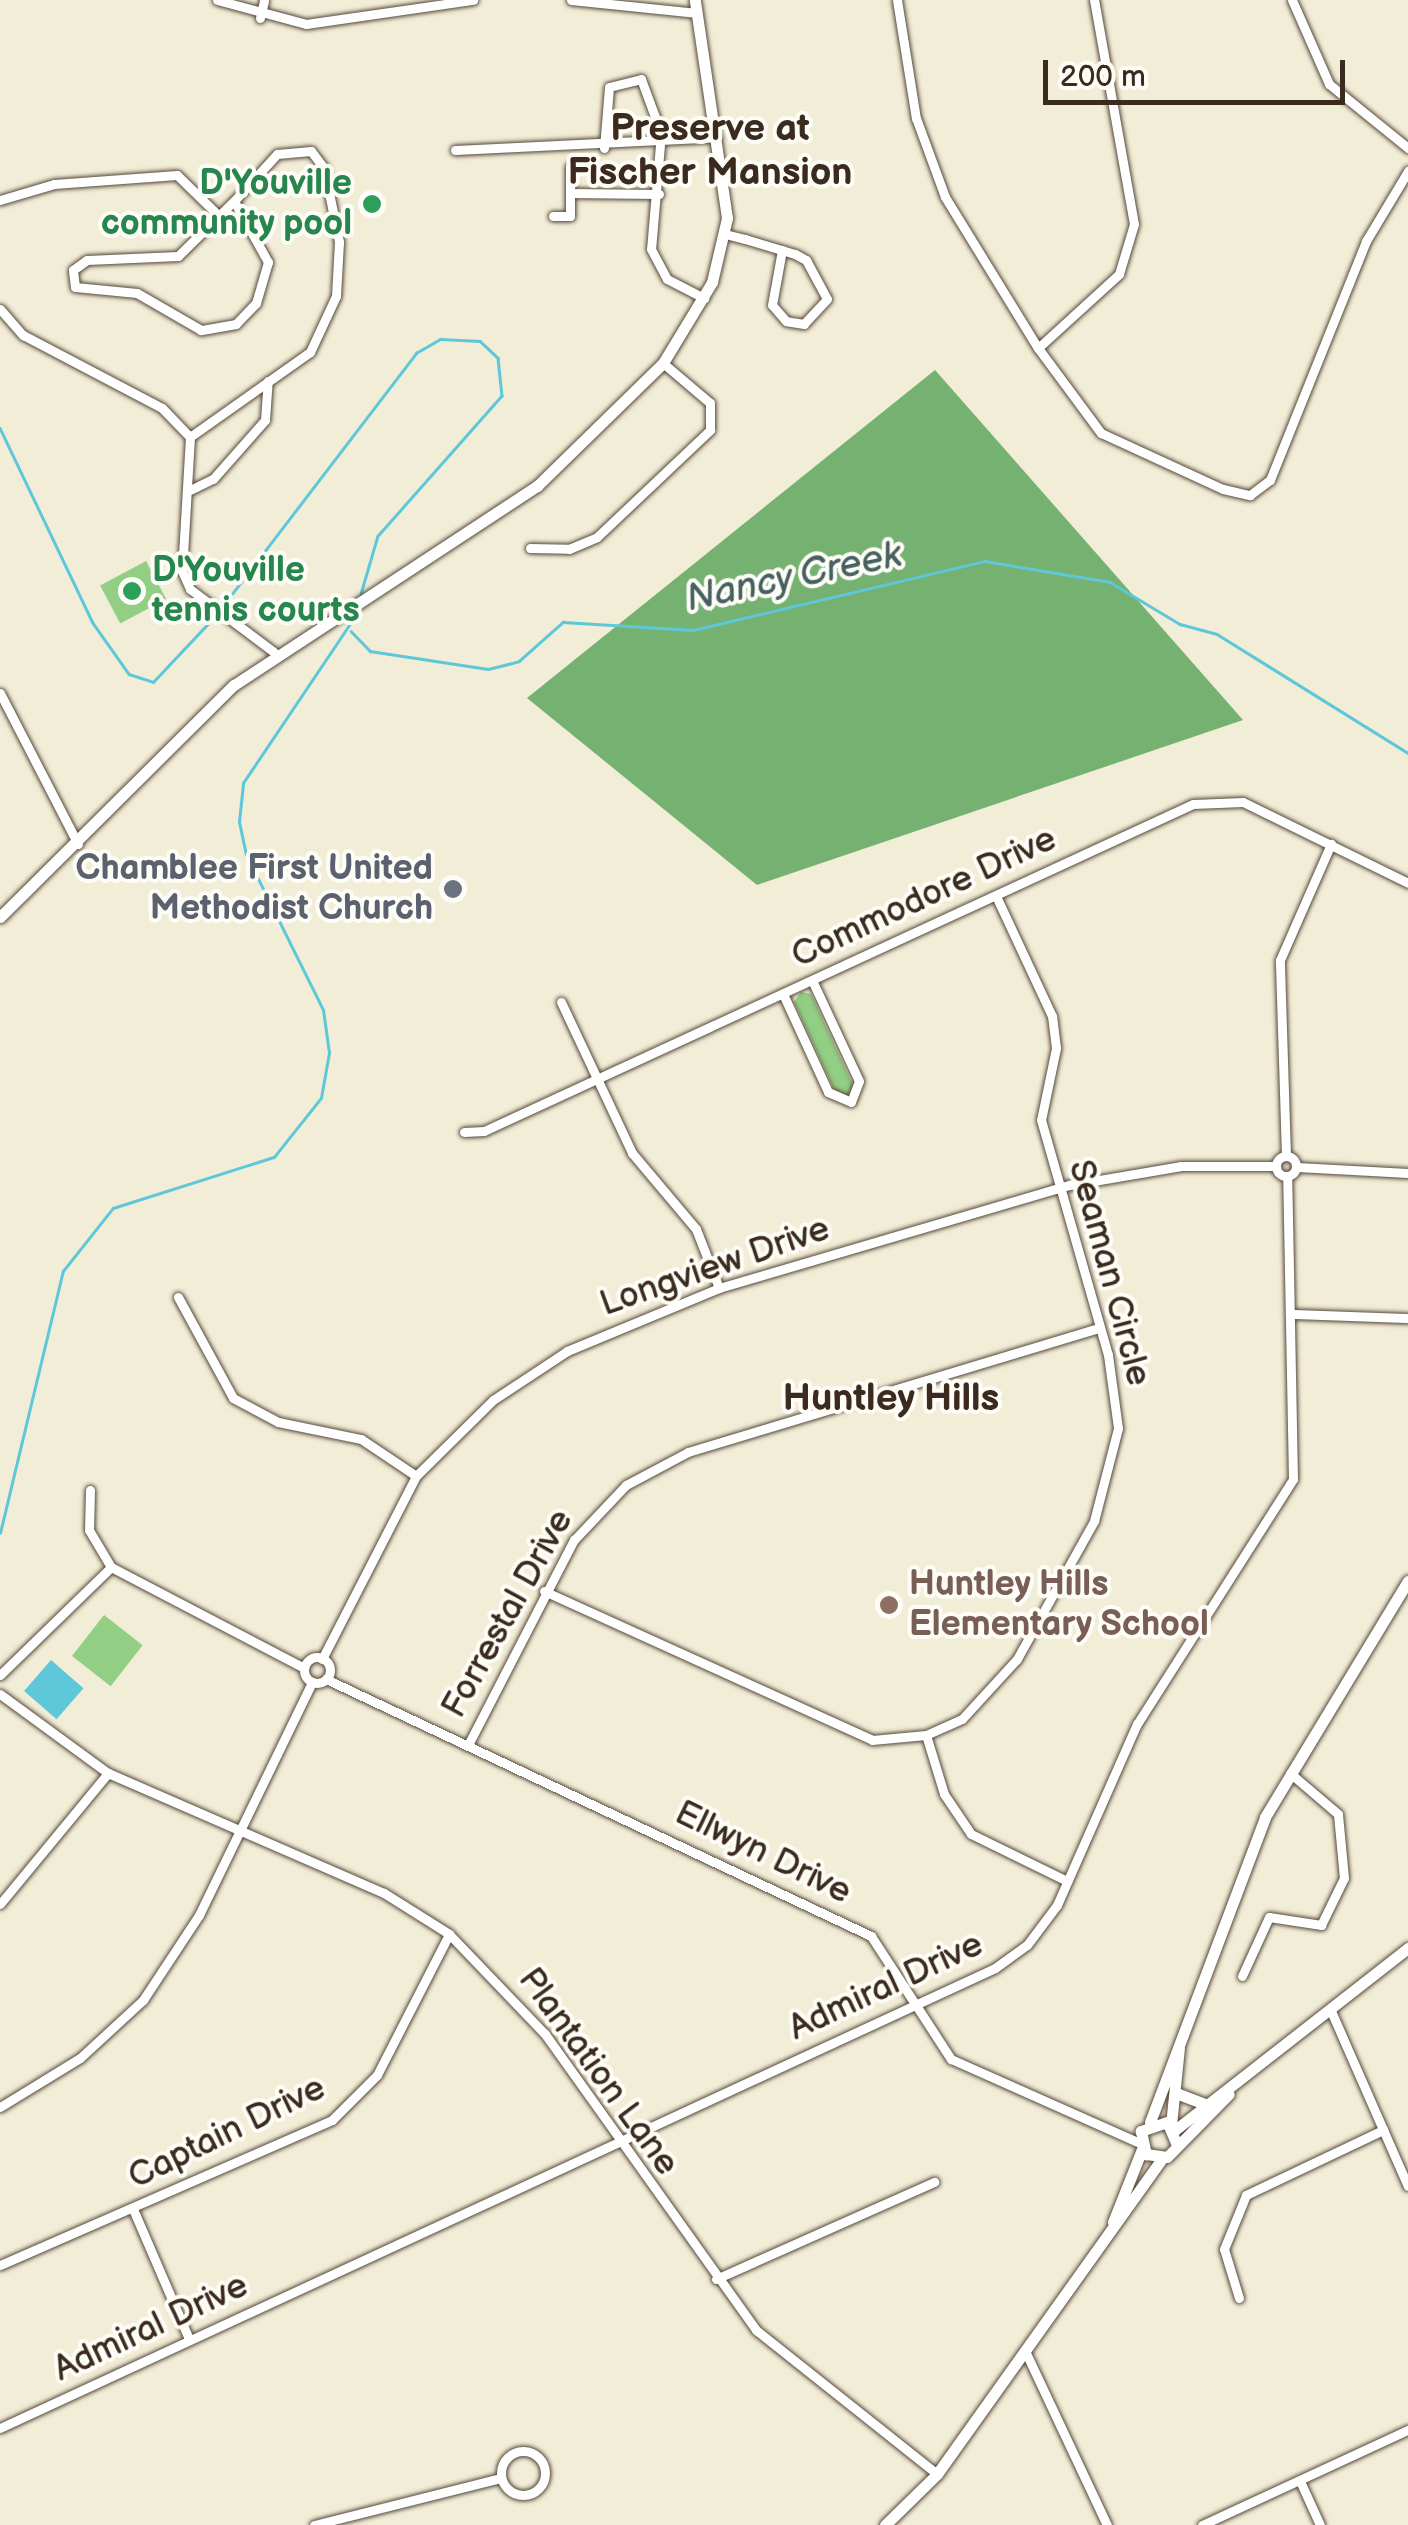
<!DOCTYPE html>
<style>
body{margin:0}
#map{position:relative;width:1408px;height:2525px;overflow:hidden;background:#f2edd7;font-family:"Balsamiq Sans",sans-serif}
div>[style]{position:absolute}
[style*='--x']{left:calc(var(--x)*1px);top:calc(var(--y)*1px);width:calc(var(--w)*1px);rotate:calc(var(--a)*1deg)}
.green>*{inset:0;background:#92ce83;transform-origin:0 0}
.forest>*{inset:0;background:#75b171}
.water>*{inset:0;background:#5ec7d9;transform-origin:0 0}
.stream>*{height:2.5px;margin:-1.25px;padding:0 1.25px;transform-origin:1.25px;border-radius:1.25px;background:#5ec7d9}
.roads{filter:drop-shadow(0 0 2px #56473a) drop-shadow(0 0 2px #56473a)}
.minor>*{height:9px;margin:-4.5px;padding:0 4.5px;transform-origin:4.5px;border-radius:4.5px;background:#fff}
.minor>.ring{margin:-4.5px;padding:0;box-sizing:content-box;background:none;border:9px solid #fff;border-radius:50%}
.tertiary>*{height:11px;margin:-5.5px;padding:0 5.5px;transform-origin:5.5px;border-radius:5.5px;background:#fff}
.dots>*{width:28px;height:28px;translate:-50% -50%;box-sizing:border-box;border:5px solid #fdfcf7;border-radius:50%}
span{translate:-50% -50%;white-space:nowrap;text-align:center;line-height:1.15;-webkit-text-stroke:8px #fdfcf7;paint-order:stroke}
.leisure-label{font-size:35px;color:#27864d;font-weight:700}
.right{translate:-100% -50%;text-align:right}
.left{translate:0 -50%;text-align:left}
.worship-label{font-size:35px;color:#5b616d;font-weight:700}
.street-label{font-size:35px;color:#3b2a1e}
.education-label{font-size:35px;color:#785e54;font-weight:700}
.neighbourhood-label{font-size:38px;color:#3b2a1e;font-weight:700}
.water-label{font-size:38px;color:#47615f;font-style:italic}
.scale{position:absolute;left:1043px;top:60px;width:302px;height:45px;box-sizing:border-box;border:5px solid #3b2a1e;border-top:0;padding-left:12px;font-size:30px;line-height:35px;white-space:nowrap;color:#3b2a1e;-webkit-text-stroke:8px #fdfcf7;paint-order:stroke}
</style>
<div id="map">
<div class="green">
<div style="left:146px;top:561px;width:43px;height:52px;rotate:62deg"></div>
<div style="clip-path:polygon(801px 992px,811px 994px,853px 1085px,848px 1096px,836px 1093px,794px 1002px)"></div>
<div style="left:104px;top:1615px;width:49px;height:52px;rotate:38deg"></div>
</div>
<div class="forest">
<div style="clip-path:polygon(935px 370px,1243px 720px,757px 885px,527px 698px)"></div>
</div>
<div class="water">
<div style="left:51px;top:1660px;width:43px;height:41px;rotate:41deg"></div>
</div>
<div class="stream">
<div style="--x:0;--y:428;--w:216;--a:64.5"></div>
<div style="--x:93;--y:623;--w:62;--a:54.8"></div>
<div style="--x:129;--y:674;--w:25;--a:18"></div>
<div style="--x:153;--y:682;--w:93;--a:-46.7"></div>
<div style="--x:222;--y:607;--w:320;--a:-52.6"></div>
<div style="--x:416;--y:353;--w:28;--a:-30"></div>
<div style="--x:440;--y:339;--w:40;--a:2.9"></div>
<div style="--x:480;--y:341;--w:25;--a:43"></div>
<div style="--x:498;--y:358;--w:38;--a:84"></div>
<div style="--x:502;--y:396;--w:187;--a:131.5"></div>
<div style="--x:378;--y:536;--w:60;--a:106.3"></div>
<div style="--x:351;--y:631;--w:28;--a:46"></div>
<div style="--x:370;--y:651;--w:119;--a:8.7"></div>
<div style="--x:488;--y:669;--w:32;--a:-14"></div>
<div style="--x:519;--y:661;--w:59;--a:-41.6"></div>
<div style="--x:563;--y:622;--w:130;--a:3.5"></div>
<div style="--x:693;--y:630;--w:300;--a:-13.3"></div>
<div style="--x:985;--y:561;--w:127;--a:9.5"></div>
<div style="--x:1110;--y:582;--w:82;--a:31"></div>
<div style="--x:1180;--y:624;--w:38;--a:15"></div>
<div style="--x:1217;--y:634;--w:225;--a:31.9"></div>
<div style="--x:0;--y:1533;--w:269;--a:-76.5"></div>
<div style="--x:63;--y:1271;--w:80;--a:-51.6"></div>
<div style="--x:113;--y:1208;--w:169;--a:-17.6"></div>
<div style="--x:274;--y:1157;--w:75;--a:-51.5"></div>
<div style="--x:321;--y:1098;--w:46;--a:-79.9"></div>
<div style="--x:329;--y:1053;--w:43;--a:-97.9"></div>
<div style="--x:323;--y:1010;--w:173;--a:-116.4"></div>
<div style="--x:246;--y:855;--w:34;--a:-102"></div>
<div style="--x:239;--y:822;--w:39;--a:-84"></div>
<div style="--x:243;--y:783;--w:206;--a:-56.1"></div>
</div>
<div class="roads">
<div class="minor">
<div style="--x:217;--y:0;--w:92;--a:15.1"></div>
<div style="--x:306;--y:24;--w:169;--a:-8.2"></div>
<div style="--x:571;--y:0;--w:127;--a:5.9"></div>
<div style="--x:897;--y:0;--w:120;--a:80.9"></div>
<div style="--x:916;--y:118;--w:84;--a:69.8"></div>
<div style="--x:945;--y:197;--w:177;--a:58.4"></div>
<div style="--x:1038;--y:348;--w:106;--a:53.5"></div>
<div style="--x:1101;--y:433;--w:134;--a:24.7"></div>
<div style="--x:1223;--y:489;--w:28;--a:13"></div>
<div style="--x:1250;--y:495;--w:25;--a:-37"></div>
<div style="--x:1270;--y:480;--w:258;--a:-68.1"></div>
<div style="--x:1366;--y:241;--w:82;--a:-59"></div>
<div style="--x:1292;--y:0;--w:92;--a:66.2"></div>
<div style="--x:1329;--y:84;--w:102;--a:39"></div>
<div style="--x:260;--y:18;--w:18;--a:-77"></div>
<div style="--x:604;--y:148;--w:61;--a:-85.3"></div>
<div style="--x:609;--y:87;--w:33;--a:-14"></div>
<div style="--x:641;--y:79;--w:58;--a:69.7"></div>
<div style="--x:661;--y:133;--w:116;--a:94.9"></div>
<div style="--x:651;--y:249;--w:34;--a:62"></div>
<div style="--x:667;--y:279;--w:42;--a:27.2"></div>
<div style="--x:455;--y:150;--w:262;--a:-2.8"></div>
<div style="--x:570;--y:193;--w:89;--a:0.6"></div>
<div style="--x:0;--y:200;--w:56;--a:-16.5"></div>
<div style="--x:54;--y:184;--w:123;--a:-4.2"></div>
<div style="--x:177;--y:175;--w:60;--a:44.3"></div>
<div style="--x:234;--y:201;--w:64;--a:-47.5"></div>
<div style="--x:277;--y:154;--w:34;--a:-5"></div>
<div style="--x:311;--y:151;--w:21;--a:53"></div>
<div style="--x:324;--y:168;--w:76;--a:78.5"></div>
<div style="--x:339;--y:242;--w:54;--a:93.2"></div>
<div style="--x:336;--y:296;--w:62;--a:114.9"></div>
<div style="--x:310;--y:352;--w:147;--a:144.7"></div>
<div style="--x:190;--y:437;--w:134;--a:93.4"></div>
<div style="--x:182;--y:571;--w:20;--a:66"></div>
<div style="--x:190;--y:589;--w:105;--a:36.9"></div>
<div style="--x:234;--y:201;--w:70;--a:60.9"></div>
<div style="--x:268;--y:262;--w:43;--a:106.3"></div>
<div style="--x:256;--y:303;--w:29;--a:134"></div>
<div style="--x:236;--y:324;--w:36;--a:170"></div>
<div style="--x:201;--y:330;--w:74;--a:-150"></div>
<div style="--x:137;--y:293;--w:62;--a:-174.5"></div>
<div style="--x:75;--y:287;--w:17;--a:-97"></div>
<div style="--x:73;--y:270;--w:17;--a:-36"></div>
<div style="--x:87;--y:260;--w:91;--a:-2.5"></div>
<div style="--x:178;--y:256;--w:78;--a:-44.5"></div>
<div style="--x:553;--y:216;--w:17;--a:0"></div>
<div style="--x:570;--y:216;--w:49;--a:-90"></div>
<div style="--x:725;--y:234;--w:21;--a:14"></div>
<div style="--x:745;--y:239;--w:52;--a:16.7"></div>
<div style="--x:795;--y:254;--w:13;--a:29"></div>
<div style="--x:806;--y:260;--w:44;--a:61.7"></div>
<div style="--x:827;--y:299;--w:34;--a:133"></div>
<div style="--x:804;--y:324;--w:18;--a:-171"></div>
<div style="--x:786;--y:321;--w:21;--a:-131"></div>
<div style="--x:772;--y:305;--w:56;--a:-79.7"></div>
<div style="--x:0;--y:309;--w:35;--a:49"></div>
<div style="--x:23;--y:335;--w:157;--a:27.7"></div>
<div style="--x:162;--y:408;--w:40;--a:46"></div>
<div style="--x:1038;--y:348;--w:110;--a:-42.4"></div>
<div style="--x:1119;--y:274;--w:52;--a:-73.3"></div>
<div style="--x:1134;--y:224;--w:228;--a:-100.1"></div>
<div style="--x:190;--y:490;--w:25;--a:-26"></div>
<div style="--x:213;--y:479;--w:79;--a:-48.6"></div>
<div style="--x:265;--y:420;--w:39;--a:-86"></div>
<div style="--x:530;--y:548;--w:39;--a:1"></div>
<div style="--x:569;--y:549;--w:30;--a:-23"></div>
<div style="--x:597;--y:537;--w:156;--a:-43.4"></div>
<div style="--x:710;--y:430;--w:27;--a:-90"></div>
<div style="--x:710;--y:403;--w:62;--a:-139.6"></div>
<div style="--x:0;--y:693;--w:170;--a:62.7"></div>
<div style="--x:783;--y:994;--w:108;--a:65.3"></div>
<div style="--x:828;--y:1092;--w:25;--a:23"></div>
<div style="--x:851;--y:1102;--w:22;--a:-69"></div>
<div style="--x:859;--y:1081;--w:111;--a:-115"></div>
<div style="--x:561;--y:1002;--w:167;--a:64.8"></div>
<div style="--x:632;--y:1153;--w:99;--a:49.9"></div>
<div style="--x:696;--y:1229;--w:63;--a:68.7"></div>
<div style="--x:464;--y:1132;--w:20;--a:-3"></div>
<div style="--x:484;--y:1131;--w:781;--a:-24.76"></div>
<div style="--x:1193;--y:804;--w:50;--a:-2.3"></div>
<div style="--x:1243;--y:802;--w:184;--a:26.1"></div>
<div class="ring" style="left:1276px;top:1156px;width:11px;height:11px"></div>
<div style="--x:1286;--y:1156;--w:196;--a:-91.8"></div>
<div style="--x:1280;--y:960;--w:127;--a:-66.3"></div>
<div style="--x:1297;--y:1167;--w:111;--a:3.1"></div>
<div style="--x:178;--y:1297;--w:115;--a:61.4"></div>
<div style="--x:233;--y:1398;--w:51;--a:28.1"></div>
<div style="--x:278;--y:1422;--w:85;--a:11.6"></div>
<div style="--x:361;--y:1439;--w:66;--a:33.9"></div>
<div style="--x:1292;--y:1314;--w:116;--a:2"></div>
<div style="--x:90;--y:1490;--w:40;--a:91.4"></div>
<div style="--x:89;--y:1530;--w:43;--a:59.3"></div>
<div style="--x:111;--y:1567;--w:218;--a:27.6"></div>
<div style="--x:544;--y:1591;--w:360;--a:24.4"></div>
<div style="--x:872;--y:1740;--w:54;--a:-5.3"></div>
<div style="--x:926;--y:1735;--w:39;--a:-24"></div>
<div style="--x:962;--y:1719;--w:81;--a:-47.5"></div>
<div style="--x:1017;--y:1659;--w:158;--a:-60.8"></div>
<div style="--x:1094;--y:1521;--w:96;--a:-75.5"></div>
<div style="--x:1118;--y:1428;--w:74;--a:-97.8"></div>
<div style="--x:1108;--y:1355;--w:244;--a:-105.9"></div>
<div style="--x:1041;--y:1120;--w:74;--a:-78.2"></div>
<div style="--x:1056;--y:1048;--w:32;--a:-97"></div>
<div style="--x:1052;--y:1016;--w:132;--a:-115"></div>
<div class="ring" style="left:304px;top:1657px;width:17px;height:17px"></div>
<div style="--x:322;--y:1659;--w:206;--a:-62.8"></div>
<div style="--x:416;--y:1476;--w:108;--a:-44.6"></div>
<div style="--x:493;--y:1400;--w:89;--a:-33.5"></div>
<div style="--x:567;--y:1351;--w:165;--a:-22.5"></div>
<div style="--x:719;--y:1288;--w:366;--a:-16.4"></div>
<div style="--x:1070;--y:1185;--w:113;--a:-9.7"></div>
<div style="--x:1181;--y:1166;--w:95;--a:0"></div>
<div style="--x:0;--y:1675;--w:155;--a:-44.2"></div>
<div style="--x:326;--y:1679;--w:603;--a:25.25"></div>
<div style="--x:871;--y:1936;--w:147;--a:57"></div>
<div style="--x:951;--y:2059;--w:207;--a:24"></div>
<div style="--x:0;--y:1694;--w:134;--a:36.2"></div>
<div style="--x:108;--y:1773;--w:301;--a:23.5"></div>
<div style="--x:384;--y:1893;--w:77;--a:32.2"></div>
<div style="--x:449;--y:1934;--w:139;--a:46.2"></div>
<div style="--x:545;--y:2034;--w:364;--a:54.5"></div>
<div style="--x:756;--y:2330;--w:231;--a:38.5"></div>
<div style="--x:926;--y:1735;--w:62;--a:73"></div>
<div style="--x:944;--y:1794;--w:48;--a:56"></div>
<div style="--x:971;--y:1834;--w:107;--a:26.1"></div>
<div style="--x:469;--y:1743;--w:229;--a:-62.7"></div>
<div style="--x:574;--y:1540;--w:76;--a:-46.6"></div>
<div style="--x:626;--y:1485;--w:70;--a:-28"></div>
<div style="--x:688;--y:1452;--w:430;--a:-16.8"></div>
<div style="--x:0;--y:1904;--w:170;--a:-50.5"></div>
<div style="--x:1242;--y:1976;--w:65;--a:-65.4"></div>
<div style="--x:1269;--y:1917;--w:53;--a:8.7"></div>
<div style="--x:1321;--y:1925;--w:52;--a:-63.9"></div>
<div style="--x:1344;--y:1878;--w:64;--a:-95.4"></div>
<div style="--x:1338;--y:1814;--w:63;--a:-139.5"></div>
<div style="--x:1331;--y:2011;--w:191;--a:66.3"></div>
<div style="--x:0;--y:2107;--w:94;--a:-31.5"></div>
<div style="--x:80;--y:2058;--w:86;--a:-42.6"></div>
<div style="--x:143;--y:2000;--w:102;--a:-56.6"></div>
<div style="--x:199;--y:1915;--w:259;--a:-64.1"></div>
<div style="--x:133;--y:2209;--w:142;--a:66.7"></div>
<div style="--x:0;--y:2265;--w:362;--a:-23.6"></div>
<div style="--x:332;--y:2120;--w:64;--a:-45"></div>
<div style="--x:377;--y:2075;--w:158;--a:-62.9"></div>
<div style="--x:716;--y:2279;--w:239;--a:-24"></div>
<div style="--x:1239;--y:2298;--w:51;--a:-107"></div>
<div style="--x:1224;--y:2249;--w:58;--a:-67.8"></div>
<div style="--x:1246;--y:2195;--w:152;--a:-25.4"></div>
<div style="--x:1026;--y:2353;--w:190;--a:64.8"></div>
<div style="--x:0;--y:2428;--w:1096;--a:-24.81"></div>
<div style="--x:995;--y:1968;--w:39;--a:-36"></div>
<div style="--x:1027;--y:1945;--w:50;--a:-53.1"></div>
<div style="--x:1057;--y:1905;--w:198;--a:-66.2"></div>
<div style="--x:1137;--y:1724;--w:290;--a:-57.5"></div>
<div style="--x:1293;--y:1479;--w:303;--a:-91.1"></div>
<div class="ring" style="left:501px;top:2451px;width:35px;height:35px"></div>
<div style="--x:1300;--y:2481;--w:48;--a:65.6"></div>
<div style="--x:314;--y:2525;--w:193;--a:-14.1"></div>
<div style="--x:1202;--y:2525;--w:227;--a:-24.8"></div>
</div>
<div class="tertiary">
<div style="--x:0;--y:917;--w:330;--a:-44.8"></div>
<div style="--x:234;--y:685;--w:363;--a:-33.3"></div>
<div style="--x:537;--y:486;--w:176;--a:-44.3"></div>
<div style="--x:663;--y:363;--w:95;--a:-58.8"></div>
<div style="--x:712;--y:282;--w:66;--a:-76.8"></div>
<div style="--x:727;--y:218;--w:220;--a:-98.4"></div>
<div style="--x:1176;--y:2093;--w:36;--a:21"></div>
<div style="--x:1150;--y:2122;--w:326;--a:-69.3"></div>
<div style="--x:1265;--y:1817;--w:276;--a:-58.8"></div>
<div style="--x:1171;--y:2125;--w:77;--a:-84.1"></div>
<div style="--x:1175;--y:2130;--w:296;--a:-38"></div>
<div style="--x:1177;--y:2145;--w:25;--a:-113"></div>
<div style="--x:1167;--y:2122;--w:28;--a:161"></div>
<div style="--x:1141;--y:2131;--w:24;--a:78"></div>
<div style="--x:1146;--y:2154;--w:21;--a:8"></div>
<div style="--x:1167;--y:2157;--w:88;--a:-45.5"></div>
<div style="--x:1113;--y:2222;--w:79;--a:-68.3"></div>
<div style="--x:885;--y:2525;--w:73;--a:-44.4"></div>
<div style="--x:937;--y:2474;--w:388;--a:-54.5"></div>
</div>
</div>
<div class="dots">
<div style="left:372px;top:204px;background:#2e9e5b"></div>
<div style="left:132px;top:591px;background:#2e9e5b"></div>
<div style="left:453px;top:889px;background:#6b7280"></div>
<div style="left:889px;top:1605px;background:#8d6e63"></div>
</div>
<div class="leisure-label">
<span class="right" style="left:352px;top:204px">D'Youville<br>community pool</span>
<span class="left" style="left:152px;top:591px">D'Youville<br>tennis courts</span>
</div>
<div class="worship-label">
<span class="right" style="left:433px;top:889px">Chamblee First United<br>Methodist Church</span>
</div>
<div class="street-label">
<span style="left:924px;top:898px;rotate:-25deg">Commodore Drive</span>
<span style="left:715px;top:1267px;rotate:-19deg">Longview Drive</span>
<span style="left:1109px;top:1273px;rotate:75deg">Seaman Circle</span>
<span style="left:508px;top:1614px;rotate:-61deg">Forrestal Drive</span>
<span style="left:763px;top:1853px;rotate:26deg">Ellwyn Drive</span>
<span style="left:886px;top:1987px;rotate:-25deg">Admiral Drive</span>
<span style="left:598px;top:2072px;rotate:54deg">Plantation Lane</span>
<span style="left:227px;top:2133px;rotate:-26deg">Captain Drive</span>
<span style="left:151px;top:2328px;rotate:-25deg">Admiral Drive</span>
</div>
<div class="education-label">
<span class="left" style="left:909px;top:1605px">Huntley Hills<br>Elementary School</span>
</div>
<div class="neighbourhood-label">
<span style="left:710px;top:151px">Preserve at<br>Fischer Mansion</span>
<span style="left:891px;top:1399px">Huntley Hills</span>
</div>
<div class="water-label">
<span style="left:794px;top:577px;rotate:-12deg">Nancy Creek</span>
</div>
<div class="scale">200 m</div>
</div>
